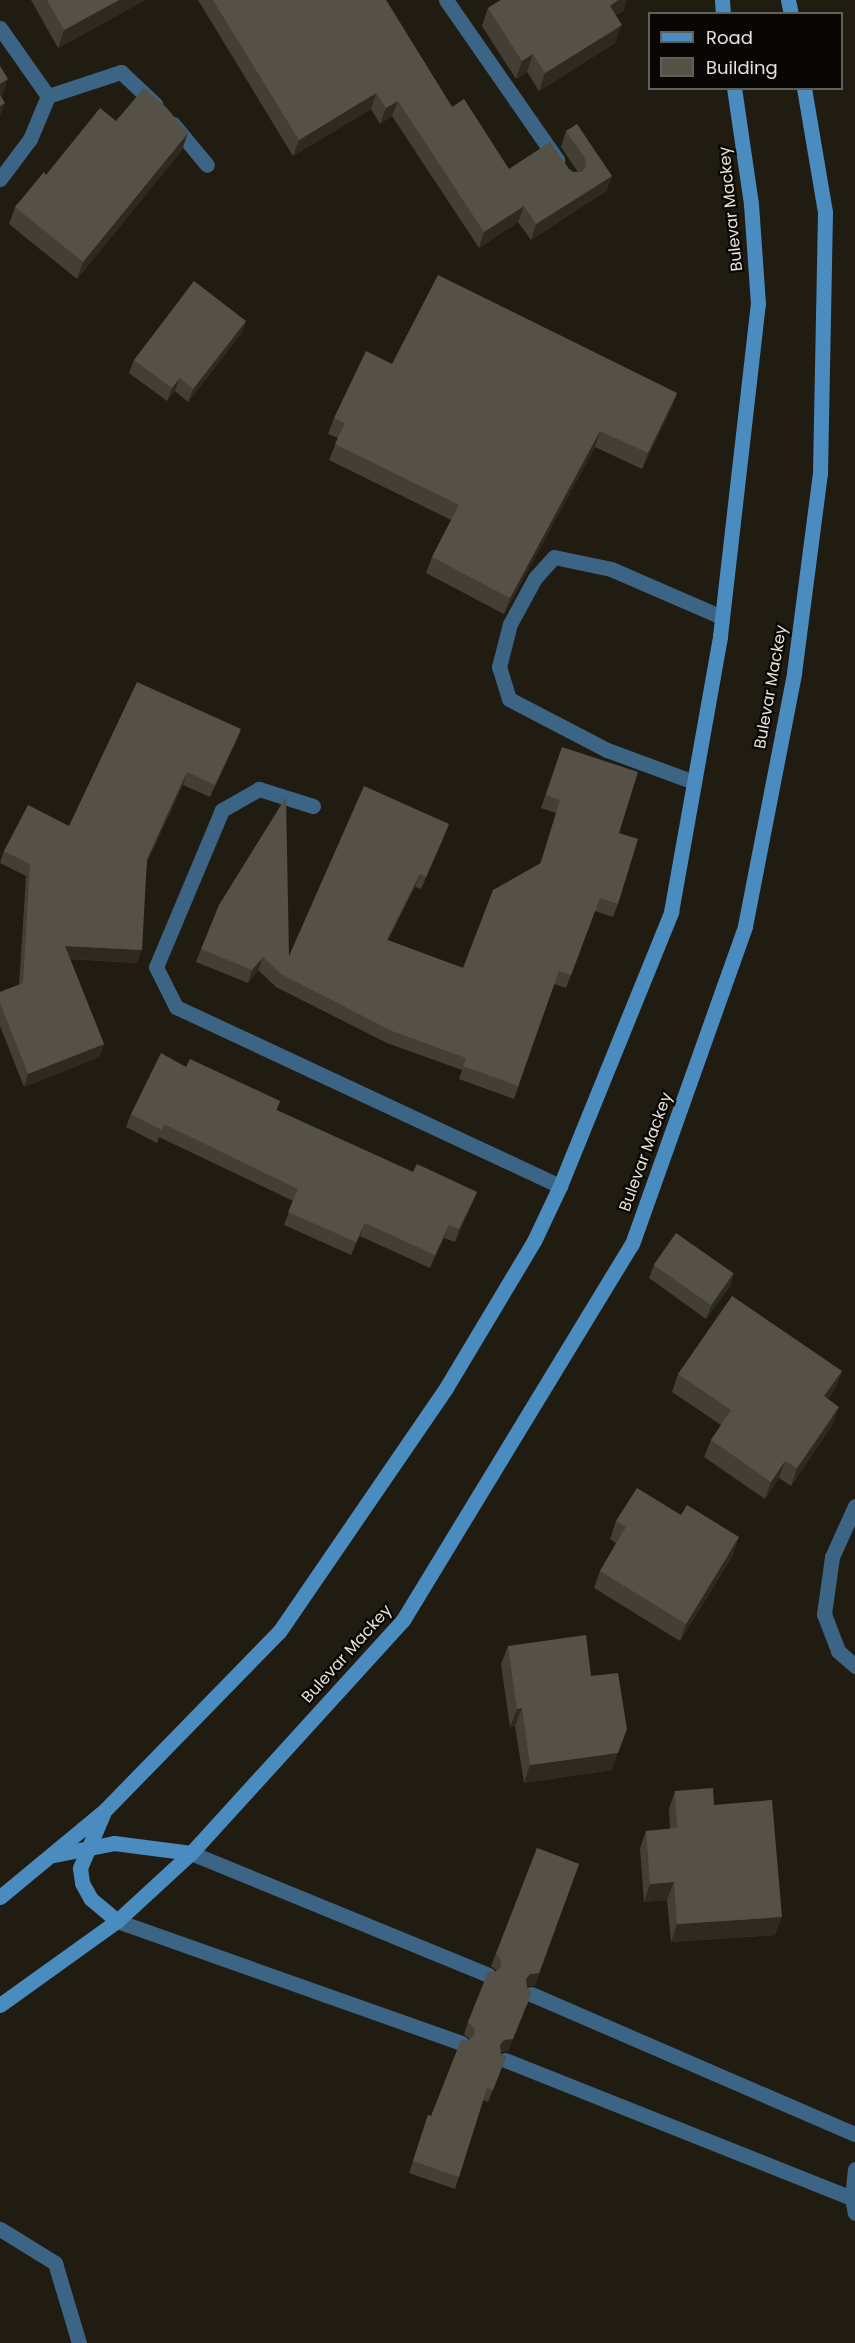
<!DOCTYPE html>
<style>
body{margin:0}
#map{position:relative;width:855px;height:2343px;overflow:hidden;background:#211c11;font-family:Poppins,sans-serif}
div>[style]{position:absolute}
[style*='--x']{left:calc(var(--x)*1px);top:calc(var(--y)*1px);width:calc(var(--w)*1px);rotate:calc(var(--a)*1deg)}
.lane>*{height:15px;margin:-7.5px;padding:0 7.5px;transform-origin:7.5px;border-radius:7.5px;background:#3c6484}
.street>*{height:15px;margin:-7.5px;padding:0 7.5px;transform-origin:7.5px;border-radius:7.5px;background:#3c6484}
.secondary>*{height:15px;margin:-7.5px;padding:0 7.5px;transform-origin:7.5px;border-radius:7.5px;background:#4a8cbf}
.wall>*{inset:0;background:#443f35}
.shaded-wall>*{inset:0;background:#2f2a1f}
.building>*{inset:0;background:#565146;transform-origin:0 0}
span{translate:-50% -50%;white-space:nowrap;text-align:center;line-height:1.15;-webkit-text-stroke:4.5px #090704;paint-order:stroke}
.street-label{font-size:16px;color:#e6e2db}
.legend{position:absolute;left:648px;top:12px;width:195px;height:78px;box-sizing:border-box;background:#090704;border:2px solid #615f5a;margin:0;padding:8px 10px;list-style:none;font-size:18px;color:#e6e2db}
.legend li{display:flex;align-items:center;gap:12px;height:30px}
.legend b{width:30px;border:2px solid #615f5a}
</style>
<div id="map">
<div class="lane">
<div style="--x:694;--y:782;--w:93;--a:-159.8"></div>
<div style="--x:607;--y:750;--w:110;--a:-152.5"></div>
<div style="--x:509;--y:699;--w:34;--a:-107"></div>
<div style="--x:499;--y:667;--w:44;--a:-75.7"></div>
<div style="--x:510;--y:624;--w:52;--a:-61.5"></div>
<div style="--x:535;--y:578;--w:28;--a:-48"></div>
<div style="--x:554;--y:557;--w:58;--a:11.9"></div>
<div style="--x:611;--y:569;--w:121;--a:23.4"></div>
<div style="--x:0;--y:2229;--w:65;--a:31.7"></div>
<div style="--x:55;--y:2263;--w:84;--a:73.3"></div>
</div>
<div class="street">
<div style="--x:446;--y:0;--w:195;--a:55.2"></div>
<div style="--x:0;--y:28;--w:83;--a:54.8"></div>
<div style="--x:48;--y:96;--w:47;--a:112.7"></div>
<div style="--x:30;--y:139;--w:50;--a:126.9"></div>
<div style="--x:48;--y:96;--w:77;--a:-18.2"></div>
<div style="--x:121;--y:72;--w:47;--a:43.3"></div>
<div style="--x:173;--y:124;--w:53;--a:50.3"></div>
<div style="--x:313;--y:806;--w:57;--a:-162.5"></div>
<div style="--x:259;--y:789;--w:43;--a:150.4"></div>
<div style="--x:222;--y:810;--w:170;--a:112.8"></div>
<div style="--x:156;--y:967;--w:45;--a:63.4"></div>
<div style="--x:176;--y:1007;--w:424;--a:25"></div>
<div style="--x:855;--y:1506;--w:56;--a:114.3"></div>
<div style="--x:832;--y:1557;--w:58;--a:98"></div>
<div style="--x:824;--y:1614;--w:40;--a:69"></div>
<div style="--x:838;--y:1651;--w:23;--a:41"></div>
<div style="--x:191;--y:1853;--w:321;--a:22.3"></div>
<div style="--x:117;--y:1921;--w:365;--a:19.5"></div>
<div style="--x:531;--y:1994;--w:353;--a:23.4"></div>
<div style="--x:505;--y:2060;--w:373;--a:21.7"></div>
<div style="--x:855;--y:2169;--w:29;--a:96"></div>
<div style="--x:852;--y:2198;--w:15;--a:79"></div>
</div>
<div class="secondary">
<div style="--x:722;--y:0;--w:14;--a:86"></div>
<div style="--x:788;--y:0;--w:14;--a:78"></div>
<div style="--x:103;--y:1814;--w:59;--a:113.1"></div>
<div style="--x:80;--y:1868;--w:15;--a:82"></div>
<div style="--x:82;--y:1883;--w:18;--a:61"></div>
<div style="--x:91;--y:1899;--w:34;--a:40"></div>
<div style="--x:54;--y:1855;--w:61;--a:-11.3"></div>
<div style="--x:114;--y:1843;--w:78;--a:7.4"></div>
<div style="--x:0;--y:1897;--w:136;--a:-39.6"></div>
<div style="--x:105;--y:1810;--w:249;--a:-45.7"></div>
<div style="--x:279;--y:1632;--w:296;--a:-55.6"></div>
<div style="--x:446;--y:1388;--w:171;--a:-59.1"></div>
<div style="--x:534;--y:1241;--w:61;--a:-64.7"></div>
<div style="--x:560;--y:1186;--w:296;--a:-67.9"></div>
<div style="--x:671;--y:912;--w:280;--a:-79.9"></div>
<div style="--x:720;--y:636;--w:334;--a:-83.5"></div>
<div style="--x:758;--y:304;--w:100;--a:-94"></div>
<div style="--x:751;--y:204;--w:117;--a:-98.3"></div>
<div style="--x:0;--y:2005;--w:144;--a:-35.7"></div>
<div style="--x:117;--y:1921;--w:100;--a:-42.6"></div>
<div style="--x:191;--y:1853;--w:315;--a:-47.7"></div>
<div style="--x:403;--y:1620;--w:440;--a:-58.7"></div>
<div style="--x:632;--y:1244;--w:337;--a:-70.4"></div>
<div style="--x:745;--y:926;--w:258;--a:-79"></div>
<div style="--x:794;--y:673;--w:202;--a:-82.6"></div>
<div style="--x:820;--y:473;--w:261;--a:-88.9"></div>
<div style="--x:825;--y:212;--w:126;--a:-99.6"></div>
</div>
<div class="wall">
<div style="clip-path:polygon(31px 0,145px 0,58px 48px)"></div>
<div style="clip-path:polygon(198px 0,386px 0,452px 107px,509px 169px,569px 169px,573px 172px,578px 172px,561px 147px,566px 131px,612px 176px,606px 191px,531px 240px,518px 222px,479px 248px,392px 116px,380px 124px,371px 109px,293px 156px)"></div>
<div style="clip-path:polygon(501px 0,627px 0,623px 11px,616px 15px,615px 43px,539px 91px,527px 72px,516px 79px,482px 26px,488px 8px)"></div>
<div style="clip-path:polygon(116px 121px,182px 150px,77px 279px,9px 224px,15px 207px,46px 175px)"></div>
<div style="clip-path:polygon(246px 321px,241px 334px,188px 402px,175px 391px,167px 401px,129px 373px,134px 360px)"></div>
<div style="clip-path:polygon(392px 364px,677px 393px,671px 409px,642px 469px,595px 447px,504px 614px,426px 573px,432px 557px,451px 520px,329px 460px,338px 438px,328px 434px,334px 418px)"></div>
<div style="clip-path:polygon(241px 729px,236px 742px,210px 797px,183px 785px,147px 862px,137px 963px,70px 959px,104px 1044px,99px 1057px,24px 1087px,0 1026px,0 992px,19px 985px,26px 876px,0 863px,4px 851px,69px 826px)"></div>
<div style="clip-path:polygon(562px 747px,619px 833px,618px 904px,613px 917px,595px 911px,566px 988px,554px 984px,514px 1099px,459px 1079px,462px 1070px,387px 1043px,276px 987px,258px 970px,248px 983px,196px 962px,201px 949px,289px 956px,449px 824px,444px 837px,421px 889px,415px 887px,388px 940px,463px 968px,540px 864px,556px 813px,541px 808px)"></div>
<div style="clip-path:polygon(280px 1101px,277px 1110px,413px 1172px,477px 1192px,472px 1204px,455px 1242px,444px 1238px,430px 1268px,360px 1236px,351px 1255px,284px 1225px,293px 1201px,159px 1137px,157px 1143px,126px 1127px,131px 1114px)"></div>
<div style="clip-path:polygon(654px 1265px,734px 1273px,730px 1286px,706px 1319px,649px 1278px)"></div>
<div style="clip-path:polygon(842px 1371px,835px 1389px,828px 1399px,833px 1424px,791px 1486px,779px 1478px,765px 1499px,704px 1457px,711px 1440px,721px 1425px,672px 1392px,678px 1374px)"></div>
<div style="clip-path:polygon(616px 1521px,733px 1555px,680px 1641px,594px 1588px,600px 1571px,616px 1543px,610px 1539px)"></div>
<div style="clip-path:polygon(508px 1646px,591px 1676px,612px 1770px,524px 1783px,515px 1726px,510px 1727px,501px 1664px)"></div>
<div style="clip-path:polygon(675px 1791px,714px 1805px,775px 1935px,671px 1942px,667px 1900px,644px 1902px,640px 1848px,646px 1831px,670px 1829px,669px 1809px)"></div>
<div style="clip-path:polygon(537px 1848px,579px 1864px,535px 1985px,527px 1986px,528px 2003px,508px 2051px,501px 2052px,501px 2054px,506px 2057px,488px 2102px,483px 2100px,455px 2189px,409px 2173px,428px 2115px,431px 2116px,468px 2041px,469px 2039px,464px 2034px,468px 2022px,496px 1971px,496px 1970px,491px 1966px)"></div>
</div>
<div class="shaded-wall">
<div style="clip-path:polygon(119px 0,145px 0,58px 48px,64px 30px)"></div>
<div style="clip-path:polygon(618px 0,627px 0,623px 11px,603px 23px,610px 6px)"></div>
<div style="clip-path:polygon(622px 25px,615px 43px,539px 91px,545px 73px)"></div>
<div style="clip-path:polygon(533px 54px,527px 72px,516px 79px,522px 61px)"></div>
<div style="clip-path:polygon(8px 79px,2px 97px,0 98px,0 84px)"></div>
<div style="clip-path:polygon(376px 93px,371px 109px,293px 156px,299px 140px)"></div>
<div style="clip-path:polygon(398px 101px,392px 116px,380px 124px,386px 108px)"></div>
<div style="clip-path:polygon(5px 103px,0 117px,0 106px)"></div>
<div style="clip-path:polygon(188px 133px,182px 150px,77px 279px,83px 262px)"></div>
<div style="clip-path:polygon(612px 176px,606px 191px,531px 240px,536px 224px)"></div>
<div style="clip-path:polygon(524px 206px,518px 222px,479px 248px,484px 232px)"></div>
<div style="clip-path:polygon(246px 321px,241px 334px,188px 402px,193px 389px)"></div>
<div style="clip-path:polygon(180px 378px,175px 391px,167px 401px,172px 388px)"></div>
<div style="clip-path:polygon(677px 393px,671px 409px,642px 469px,648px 453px)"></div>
<div style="clip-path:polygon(600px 431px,595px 447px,504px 614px,510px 598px)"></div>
<div style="clip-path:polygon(241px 729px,236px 742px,210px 797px,215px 785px)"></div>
<div style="clip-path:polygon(187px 772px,183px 785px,142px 871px,147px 859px)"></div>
<div style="clip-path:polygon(449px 824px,444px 837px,421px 889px,426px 877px)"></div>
<div style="clip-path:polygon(420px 874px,415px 887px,382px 953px,387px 940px)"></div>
<div style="clip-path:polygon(65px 946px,142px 950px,137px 963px,60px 958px)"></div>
<div style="clip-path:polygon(263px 957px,258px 970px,248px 983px,252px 970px)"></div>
<div style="clip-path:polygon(104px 1044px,99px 1057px,24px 1087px,28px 1074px)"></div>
<div style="clip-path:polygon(477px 1192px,472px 1204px,455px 1242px,459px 1229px)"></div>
<div style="clip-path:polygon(365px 1223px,360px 1236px,351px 1255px,356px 1242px)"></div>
<div style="clip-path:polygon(449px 1225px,444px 1238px,430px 1268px,435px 1255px)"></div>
<div style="clip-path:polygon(734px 1273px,730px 1286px,706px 1319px,711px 1306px)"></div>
<div style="clip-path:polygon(842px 1371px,835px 1389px,818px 1414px,824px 1396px)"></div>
<div style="clip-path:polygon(839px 1407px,833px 1424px,791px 1486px,797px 1468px)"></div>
<div style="clip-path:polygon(785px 1461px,779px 1478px,765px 1499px,771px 1482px)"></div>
<div style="clip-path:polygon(739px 1537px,733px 1555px,680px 1641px,686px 1624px)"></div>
<div style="clip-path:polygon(522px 1708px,515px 1726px,510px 1727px,517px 1709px)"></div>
<div style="clip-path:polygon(618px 1753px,612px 1770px,524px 1783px,530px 1765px)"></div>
<div style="clip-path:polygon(674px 1882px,667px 1900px,644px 1902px,650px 1884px)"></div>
<div style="clip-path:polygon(782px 1917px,775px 1935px,671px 1942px,677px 1924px)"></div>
<div style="clip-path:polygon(539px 1973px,535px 1985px,526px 1986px,526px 1979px,530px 1974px)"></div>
<div style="clip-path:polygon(528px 2003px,508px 2051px,499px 2052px,500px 2045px)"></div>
</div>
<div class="building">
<div style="clip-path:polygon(47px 0,119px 0,64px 30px)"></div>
<div style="clip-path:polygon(213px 0,386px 0,452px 107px,464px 99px,509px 169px,550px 142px,569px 169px,573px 172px,582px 172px,586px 167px,585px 158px,566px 131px,577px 124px,612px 176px,536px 224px,524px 206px,484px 232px,398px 101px,386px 108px,376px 93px,299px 140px)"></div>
<div style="clip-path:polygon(501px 0,618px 0,610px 6px,622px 25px,545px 73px,533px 54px,522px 61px,488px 8px)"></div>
<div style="clip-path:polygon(0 66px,8px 79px,0 84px)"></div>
<div style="clip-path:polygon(144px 88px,165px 106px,188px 133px,83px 262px,15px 207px,44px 172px,46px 175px,100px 108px,116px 121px)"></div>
<div style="clip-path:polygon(0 95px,5px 103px,0 106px)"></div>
<div style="clip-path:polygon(438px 275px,677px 393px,648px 453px,600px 431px,510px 598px,432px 557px,459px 505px,335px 444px,345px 423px,334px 418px,366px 351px,392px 364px)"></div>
<div style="clip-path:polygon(194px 281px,246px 321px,193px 389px,180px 378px,172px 388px,134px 360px)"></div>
<div style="clip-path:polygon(137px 682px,241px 729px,215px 785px,187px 772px,147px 859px,142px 950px,65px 946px,104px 1044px,28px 1074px,0 1003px,0 992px,23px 983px,30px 864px,4px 851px,28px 805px,69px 826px)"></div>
<div style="clip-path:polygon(562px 747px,638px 772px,619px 833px,638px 839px,618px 904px,600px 898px,571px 975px,559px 971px,518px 1086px,463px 1066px,466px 1058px,392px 1031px,281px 974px,263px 957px,252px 970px,201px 949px,219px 905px,286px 797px,289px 956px,364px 786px,449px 824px,426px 877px,420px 874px,387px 940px,463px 968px,493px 890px,541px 863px,560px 800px,546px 795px)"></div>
<div style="clip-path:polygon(161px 1053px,186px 1067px,190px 1059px,280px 1101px,276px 1110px,413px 1172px,417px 1164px,477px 1192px,459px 1229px,449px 1225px,435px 1255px,365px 1223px,356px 1242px,288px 1212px,298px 1189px,164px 1124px,162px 1130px,131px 1114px)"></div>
<div style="left:676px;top:1233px;width:70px;height:39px;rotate:35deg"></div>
<div style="clip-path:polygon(732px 1296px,842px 1371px,824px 1396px,839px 1407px,797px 1468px,785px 1461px,771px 1482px,711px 1440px,731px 1410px,678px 1374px)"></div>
<div style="clip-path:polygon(637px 1488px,681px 1515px,687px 1505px,739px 1537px,686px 1624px,600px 1571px,626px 1527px,616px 1521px)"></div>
<div style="clip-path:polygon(586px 1635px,591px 1676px,618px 1673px,627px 1729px,618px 1753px,530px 1765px,522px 1708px,517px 1709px,508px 1646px)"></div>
<div style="clip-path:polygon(713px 1788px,714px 1805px,772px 1800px,782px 1917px,677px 1924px,674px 1882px,650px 1884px,646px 1831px,677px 1828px,675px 1791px)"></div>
<div style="clip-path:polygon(537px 1848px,579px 1864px,539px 1973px,530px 1974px,526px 1979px,527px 1987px,532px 1991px,513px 2039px,504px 2040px,500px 2045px,501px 2054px,506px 2057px,493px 2090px,487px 2088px,459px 2177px,413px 2161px,428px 2115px,431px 2116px,461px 2040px,468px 2041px,474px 2035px,475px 2029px,468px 2022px,488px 1972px,498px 1971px,501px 1966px,500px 1958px,496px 1954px)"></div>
</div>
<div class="street-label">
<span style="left:731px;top:209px;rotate:-96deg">Bulevar Mackey</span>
<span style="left:771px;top:687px;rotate:-80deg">Bulevar Mackey</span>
<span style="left:646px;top:1152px;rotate:-70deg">Bulevar Mackey</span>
<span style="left:347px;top:1654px;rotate:-48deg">Bulevar Mackey</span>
</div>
<ul class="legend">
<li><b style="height:8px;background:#4a8cbf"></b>Road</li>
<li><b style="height:16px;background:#565146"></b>Building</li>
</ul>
</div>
